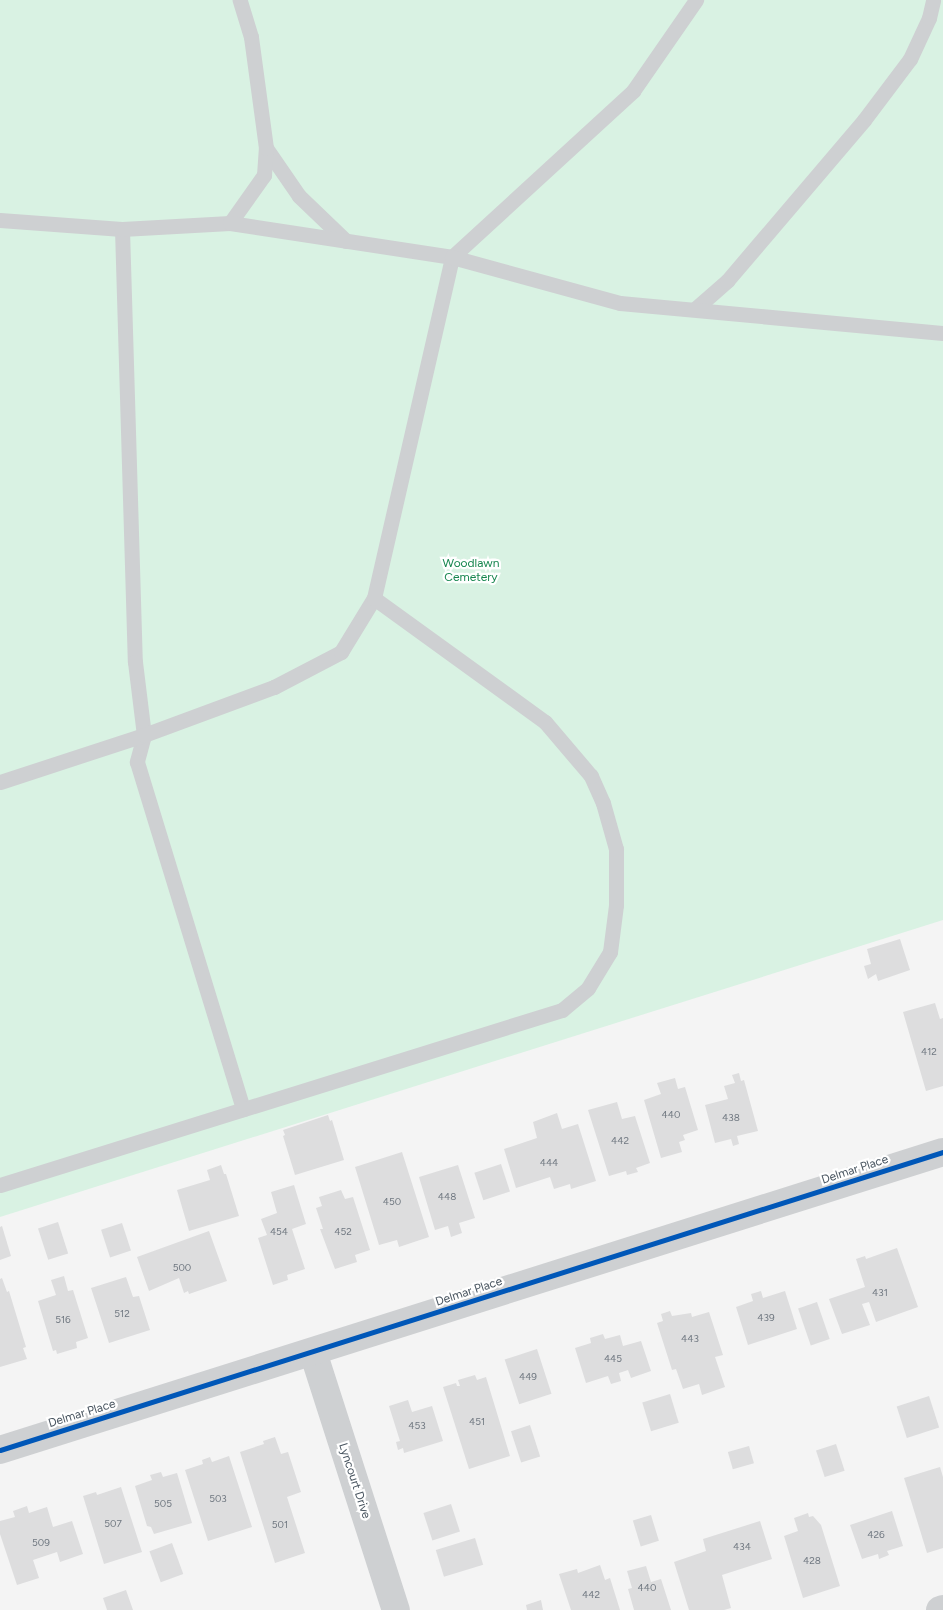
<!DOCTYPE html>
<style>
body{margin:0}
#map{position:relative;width:943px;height:1610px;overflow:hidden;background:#f4f4f4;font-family:Figtree,sans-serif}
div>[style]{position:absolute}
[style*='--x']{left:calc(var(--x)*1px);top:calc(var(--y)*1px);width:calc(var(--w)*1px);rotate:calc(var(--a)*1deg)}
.green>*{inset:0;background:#d9f2e3}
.building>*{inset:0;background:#ddddde;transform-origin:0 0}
.service>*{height:15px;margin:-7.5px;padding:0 7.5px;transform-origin:7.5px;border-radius:7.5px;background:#ced0d2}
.minor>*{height:28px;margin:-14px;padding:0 14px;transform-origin:14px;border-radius:14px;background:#ced0d2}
.cycleway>*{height:5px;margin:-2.5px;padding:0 2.5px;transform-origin:2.5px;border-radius:2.5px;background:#0057b8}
span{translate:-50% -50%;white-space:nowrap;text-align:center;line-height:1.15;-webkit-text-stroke:4.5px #fff;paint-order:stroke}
.number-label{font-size:10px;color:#707881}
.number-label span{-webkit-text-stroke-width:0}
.park-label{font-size:12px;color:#17864f}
.street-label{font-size:12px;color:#4a5661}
</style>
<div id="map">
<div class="green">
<div style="clip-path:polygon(0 0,943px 0,943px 920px,0 1217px)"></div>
</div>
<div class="building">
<div style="clip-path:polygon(900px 939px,910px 970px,878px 981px,876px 974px,868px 979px,864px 966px,871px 964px,867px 949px)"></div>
<div style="clip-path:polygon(935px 1003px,940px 1019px,943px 1018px,943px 1086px,926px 1091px,903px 1012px)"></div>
<div style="clip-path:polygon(739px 1073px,741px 1081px,744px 1080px,758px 1131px,737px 1136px,739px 1144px,733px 1146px,731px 1139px,715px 1143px,705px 1105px,728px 1099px,724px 1086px,735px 1083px,732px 1075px)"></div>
<div style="clip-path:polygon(675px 1078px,678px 1089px,685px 1087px,698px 1130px,683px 1135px,685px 1140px,679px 1142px,682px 1152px,661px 1158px,644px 1100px,661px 1094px,657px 1083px)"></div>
<div style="clip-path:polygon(617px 1102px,622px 1119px,635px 1116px,650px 1163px,636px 1168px,638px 1172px,627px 1175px,626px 1171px,609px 1176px,588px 1110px)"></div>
<div style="clip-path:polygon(557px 1113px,562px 1129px,578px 1124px,596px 1181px,571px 1189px,570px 1184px,554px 1189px,550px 1177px,516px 1188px,504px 1149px,537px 1138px,533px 1122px)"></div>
<div style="clip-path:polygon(328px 1115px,330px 1121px,332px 1120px,344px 1160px,295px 1175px,283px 1136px,285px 1135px,283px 1130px)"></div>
<div style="clip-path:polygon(402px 1152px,429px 1237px,399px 1247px,397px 1240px,379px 1245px,355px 1167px)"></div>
<div style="left:501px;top:1164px;width:29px;height:28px;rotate:72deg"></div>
<div style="clip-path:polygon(221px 1165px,224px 1174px,226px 1174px,239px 1216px,189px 1231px,177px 1190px,210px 1180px,207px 1170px)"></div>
<div style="clip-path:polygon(458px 1165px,475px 1218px,459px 1223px,462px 1233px,451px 1237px,448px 1226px,435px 1230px,419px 1177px)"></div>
<div style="clip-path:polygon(294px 1185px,306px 1224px,292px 1229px,305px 1269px,287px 1275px,288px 1280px,273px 1285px,258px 1238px,267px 1235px,261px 1219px,277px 1213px,271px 1192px)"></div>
<div style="clip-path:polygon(341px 1190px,345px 1199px,353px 1197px,370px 1250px,355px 1255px,357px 1262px,335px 1269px,320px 1229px,323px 1229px,316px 1208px,322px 1206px,319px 1197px)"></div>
<div style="left:58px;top:1222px;width:33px;height:21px;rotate:72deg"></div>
<div style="left:122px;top:1223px;width:29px;height:22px;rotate:72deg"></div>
<div style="clip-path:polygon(2px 1226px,11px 1256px,0 1260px,0 1227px)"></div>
<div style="clip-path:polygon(209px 1231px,227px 1281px,189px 1294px,188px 1291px,184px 1293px,179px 1278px,149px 1291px,137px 1257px)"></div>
<div style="clip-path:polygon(897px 1248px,918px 1307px,876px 1322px,869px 1302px,862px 1304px,870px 1325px,842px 1334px,829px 1299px,865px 1287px,856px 1259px,865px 1256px,866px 1259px)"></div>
<div style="clip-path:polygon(64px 1276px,68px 1291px,73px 1290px,88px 1338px,76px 1342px,77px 1348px,57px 1354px,56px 1350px,53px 1351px,38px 1301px,56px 1295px,51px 1280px)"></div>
<div style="clip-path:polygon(126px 1277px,133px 1297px,139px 1296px,150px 1330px,109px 1343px,91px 1288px)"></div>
<div style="clip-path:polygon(2px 1278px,7px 1292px,9px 1291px,26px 1347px,23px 1348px,27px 1359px,0 1367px,0 1279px)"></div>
<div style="clip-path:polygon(761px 1291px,763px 1298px,785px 1291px,797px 1329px,748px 1345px,736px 1307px,753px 1301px,751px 1294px)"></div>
<div style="left:817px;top:1302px;width:39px;height:20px;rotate:71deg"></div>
<div style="clip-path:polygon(670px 1311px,672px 1316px,691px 1313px,692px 1317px,709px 1312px,723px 1355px,715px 1357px,725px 1387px,702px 1395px,699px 1384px,683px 1389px,676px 1369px,672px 1370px,657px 1323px,663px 1321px,661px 1314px)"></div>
<div style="clip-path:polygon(603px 1334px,605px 1339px,620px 1335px,623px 1346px,641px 1341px,651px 1371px,631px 1378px,628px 1370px,619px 1373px,621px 1381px,611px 1384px,608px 1376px,586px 1383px,575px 1348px,591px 1343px,590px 1338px)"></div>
<div style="left:537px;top:1349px;width:47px;height:34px;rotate:72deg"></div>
<div style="clip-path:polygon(475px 1375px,477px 1380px,486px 1377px,510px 1456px,469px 1469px,443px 1387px,456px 1383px,457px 1386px,460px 1386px,458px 1380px)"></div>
<div style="left:670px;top:1394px;width:30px;height:29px;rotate:73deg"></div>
<div style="left:929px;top:1396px;width:33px;height:34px;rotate:72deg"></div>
<div style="clip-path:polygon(408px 1400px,412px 1412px,432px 1406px,443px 1441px,404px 1453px,403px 1448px,398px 1450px,396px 1442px,400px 1441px,389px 1406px)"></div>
<div style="left:530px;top:1425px;width:33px;height:20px;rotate:72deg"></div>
<div style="clip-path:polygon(275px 1437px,281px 1454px,288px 1452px,301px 1492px,287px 1497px,305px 1553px,275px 1563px,240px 1452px,264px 1444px,263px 1441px)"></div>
<div style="left:836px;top:1444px;width:28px;height:21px;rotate:72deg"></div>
<div style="left:749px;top:1446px;width:18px;height:22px;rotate:74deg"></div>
<div style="clip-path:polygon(229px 1456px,252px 1527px,208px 1541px,185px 1470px,203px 1464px,202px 1460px,210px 1457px,212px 1462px)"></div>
<div style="clip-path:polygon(940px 1467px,943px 1477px,943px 1548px,927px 1553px,904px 1478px)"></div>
<div style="clip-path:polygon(161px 1472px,163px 1477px,177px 1473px,192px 1523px,154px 1534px,151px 1527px,147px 1526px,135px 1486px,152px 1480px,150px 1475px)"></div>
<div style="clip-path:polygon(121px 1487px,142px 1552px,104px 1564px,83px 1496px,96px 1492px,97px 1495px)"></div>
<div style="left:451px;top:1504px;width:29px;height:29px;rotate:72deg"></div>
<div style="clip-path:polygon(27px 1506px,29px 1513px,47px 1507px,53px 1527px,72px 1521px,83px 1554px,60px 1562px,57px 1552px,33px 1560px,39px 1578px,17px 1585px,0 1534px,0 1521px,15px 1517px,13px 1511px)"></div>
<div style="clip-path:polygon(892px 1511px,903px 1546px,887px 1551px,889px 1555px,879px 1559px,878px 1554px,862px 1559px,850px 1525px)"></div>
<div style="clip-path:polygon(808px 1513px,809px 1517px,813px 1516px,821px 1525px,840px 1586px,803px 1598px,784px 1536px,798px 1531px,794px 1518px)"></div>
<div style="left:651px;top:1515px;width:27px;height:19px;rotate:73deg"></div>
<div style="clip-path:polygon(760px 1521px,772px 1559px,722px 1575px,731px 1608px,724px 1610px,689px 1610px,674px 1562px,706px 1551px,703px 1539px)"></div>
<div style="left:475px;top:1538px;width:28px;height:41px;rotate:73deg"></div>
<div style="left:172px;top:1543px;width:33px;height:24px;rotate:70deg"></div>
<div style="clip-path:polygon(600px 1565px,605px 1580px,610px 1578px,620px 1610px,571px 1610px,559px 1574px,577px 1569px,578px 1573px)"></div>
<div style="clip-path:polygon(646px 1566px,651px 1582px,661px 1579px,671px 1610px,634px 1610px,628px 1589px,632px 1588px,627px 1571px)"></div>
<div style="clip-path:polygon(126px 1590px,133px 1610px,107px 1610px,103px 1598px)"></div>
<div style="clip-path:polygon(541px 1600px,543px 1610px,527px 1610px,526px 1605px)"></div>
</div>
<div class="service">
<div style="--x:266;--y:148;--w:58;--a:55.5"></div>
<div style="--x:299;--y:196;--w:65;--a:43.8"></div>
<div style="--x:0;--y:220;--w:122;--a:4.2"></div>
<div style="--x:122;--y:229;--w:433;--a:88.3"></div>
<div style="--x:135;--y:662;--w:74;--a:83"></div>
<div style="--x:144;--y:735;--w:28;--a:105"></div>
<div style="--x:137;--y:762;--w:363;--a:73"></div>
<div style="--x:230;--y:223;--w:59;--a:-54.7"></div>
<div style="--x:264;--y:175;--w:27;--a:-86"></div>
<div style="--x:266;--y:148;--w:112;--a:-97.7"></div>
<div style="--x:251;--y:37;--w:39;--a:-107"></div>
<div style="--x:122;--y:229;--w:108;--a:-3.2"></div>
<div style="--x:230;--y:223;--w:225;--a:8.7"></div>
<div style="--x:452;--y:257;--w:246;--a:-42.5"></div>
<div style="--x:633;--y:91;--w:111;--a:-55.3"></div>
<div style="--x:695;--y:309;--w:43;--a:-41.2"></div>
<div style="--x:727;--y:281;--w:211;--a:-49.6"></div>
<div style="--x:864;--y:120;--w:76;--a:-53"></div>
<div style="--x:910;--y:59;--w:45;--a:-65.1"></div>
<div style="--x:929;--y:18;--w:18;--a:-77"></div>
<div style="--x:0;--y:782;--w:151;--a:-18.1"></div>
<div style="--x:144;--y:735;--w:139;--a:-20.3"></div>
<div style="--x:274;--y:687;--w:76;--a:-27.6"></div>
<div style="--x:341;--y:652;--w:63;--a:-58.6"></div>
<div style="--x:0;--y:1185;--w:589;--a:-17.3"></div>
<div style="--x:562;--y:1010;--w:34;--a:-40"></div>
<div style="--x:588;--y:988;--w:42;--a:-58.6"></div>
<div style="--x:610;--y:952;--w:47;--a:-82.7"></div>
<div style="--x:616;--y:905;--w:56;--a:-90"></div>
<div style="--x:616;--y:849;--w:48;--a:-105.8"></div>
<div style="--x:603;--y:803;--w:30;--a:-114"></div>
<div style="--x:591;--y:776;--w:71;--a:-130.4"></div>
<div style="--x:545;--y:722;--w:211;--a:-144.1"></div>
<div style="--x:374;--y:598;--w:350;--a:-77.1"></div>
<div style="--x:452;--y:257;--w:174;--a:15.3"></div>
<div style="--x:620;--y:303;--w:324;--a:5.3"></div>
</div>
<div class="minor">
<div style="--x:313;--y:1352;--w:271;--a:72.2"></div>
<div style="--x:0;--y:1450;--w:989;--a:-17.54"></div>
<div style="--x:940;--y:1610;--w:3;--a:-18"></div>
</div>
<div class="cycleway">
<div style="--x:0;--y:1450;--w:989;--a:-17.54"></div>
</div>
<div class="number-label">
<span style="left:929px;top:1052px">412</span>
<span style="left:671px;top:1115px">440</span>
<span style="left:731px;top:1118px">438</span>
<span style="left:620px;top:1141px">442</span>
<span style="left:549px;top:1163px">444</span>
<span style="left:447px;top:1197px">448</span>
<span style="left:392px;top:1202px">450</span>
<span style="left:279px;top:1232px">454</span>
<span style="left:343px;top:1232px">452</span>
<span style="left:182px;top:1268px">500</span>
<span style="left:880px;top:1293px">431</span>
<span style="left:122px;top:1314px">512</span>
<span style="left:766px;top:1318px">439</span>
<span style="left:63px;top:1320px">516</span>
<span style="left:690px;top:1339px">443</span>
<span style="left:613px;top:1359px">445</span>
<span style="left:528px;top:1377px">449</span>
<span style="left:477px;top:1422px">451</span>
<span style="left:417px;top:1426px">453</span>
<span style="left:218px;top:1499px">503</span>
<span style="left:163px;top:1504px">505</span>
<span style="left:113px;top:1524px">507</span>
<span style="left:280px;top:1525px">501</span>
<span style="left:876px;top:1535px">426</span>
<span style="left:41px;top:1543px">509</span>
<span style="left:742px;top:1547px">434</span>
<span style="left:812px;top:1561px">428</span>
<span style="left:647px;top:1588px">440</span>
<span style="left:591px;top:1595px">442</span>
</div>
<div class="park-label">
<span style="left:471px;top:571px">Woodlawn<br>Cemetery</span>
</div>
<div class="street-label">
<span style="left:855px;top:1170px;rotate:-18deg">Delmar Place</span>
<span style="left:469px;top:1292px;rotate:-18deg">Delmar Place</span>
<span style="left:82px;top:1414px;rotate:-17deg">Delmar Place</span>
<span style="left:354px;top:1481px;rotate:72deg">Lyncourt Drive</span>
</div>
</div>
